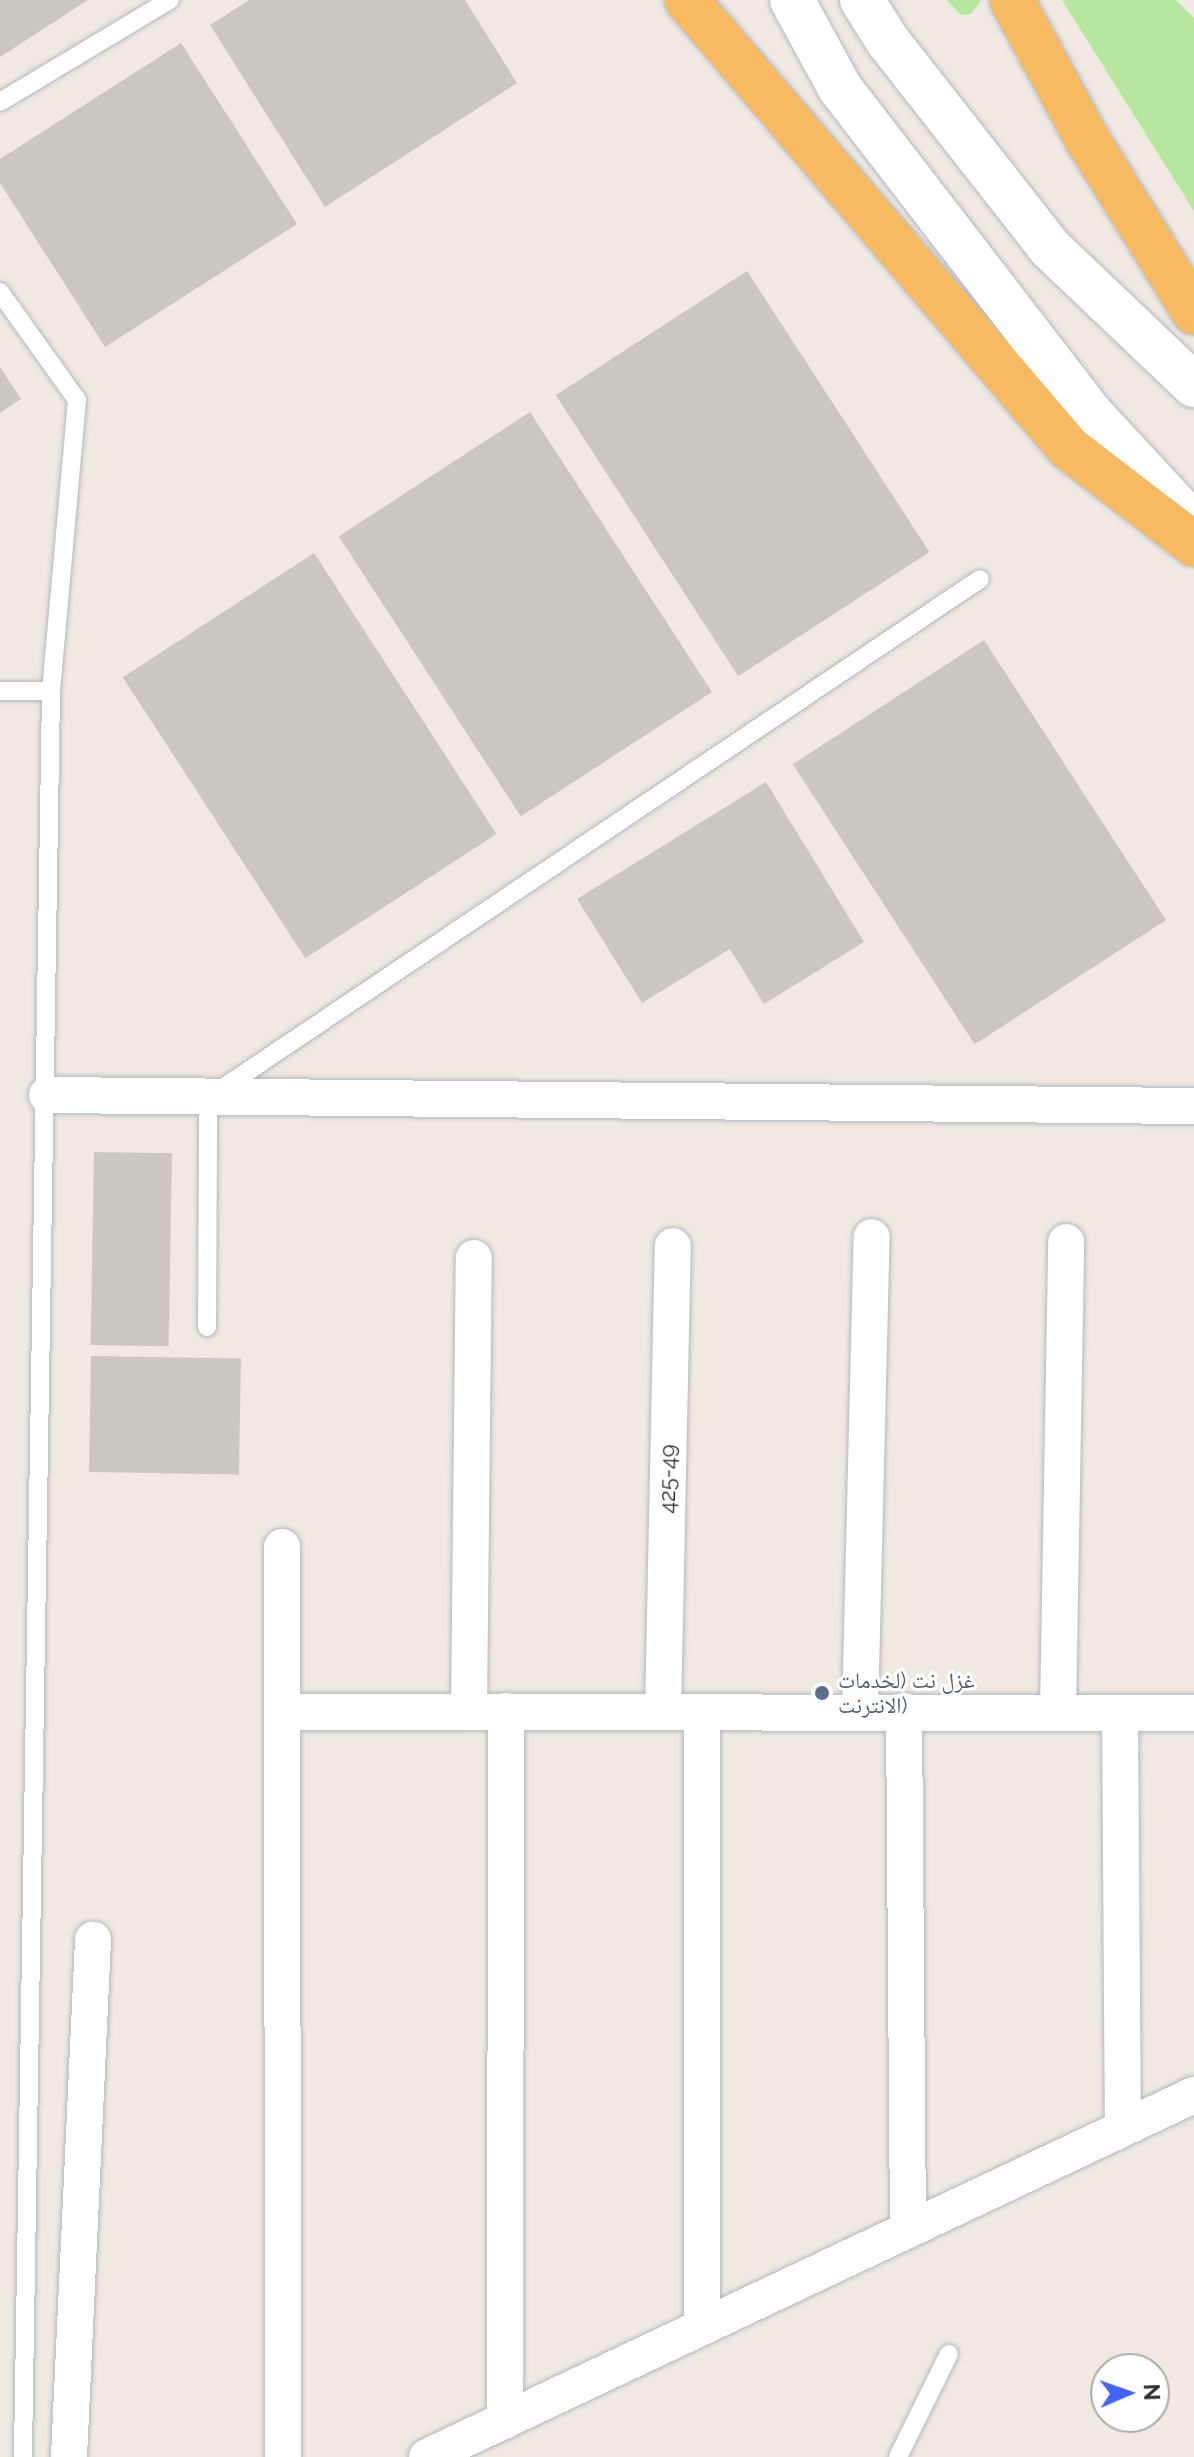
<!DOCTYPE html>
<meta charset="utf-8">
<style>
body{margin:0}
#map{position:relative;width:1194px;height:2457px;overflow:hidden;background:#efe9e1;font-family:Raleway,"Noto Naskh Arabic",sans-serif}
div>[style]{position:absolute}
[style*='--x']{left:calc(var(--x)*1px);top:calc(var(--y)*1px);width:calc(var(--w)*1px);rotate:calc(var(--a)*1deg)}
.green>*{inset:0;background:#b6e59e}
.building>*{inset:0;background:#cbc7bf;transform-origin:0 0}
.roads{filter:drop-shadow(0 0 2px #b4b7c1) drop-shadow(0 0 2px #b4b7c1)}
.service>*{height:18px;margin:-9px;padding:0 9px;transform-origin:9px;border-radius:9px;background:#fff}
.minor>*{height:36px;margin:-18px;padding:0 18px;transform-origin:18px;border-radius:18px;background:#fff}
.secondary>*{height:44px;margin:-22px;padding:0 22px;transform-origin:22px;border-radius:22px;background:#fff}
.trunk>*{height:44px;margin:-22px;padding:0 22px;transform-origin:22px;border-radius:22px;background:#f8ba60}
.dots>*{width:22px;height:22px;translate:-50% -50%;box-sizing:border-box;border:4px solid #fff;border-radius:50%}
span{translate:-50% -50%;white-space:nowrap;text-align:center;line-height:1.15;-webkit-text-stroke:6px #fff;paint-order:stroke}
.street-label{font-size:22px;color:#2e2e2e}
.service-label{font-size:22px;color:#4e5e75}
.left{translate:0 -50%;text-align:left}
.north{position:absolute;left:1090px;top:2353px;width:80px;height:80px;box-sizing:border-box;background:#fff;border:2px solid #ababab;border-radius:50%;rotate:88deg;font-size:22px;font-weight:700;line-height:32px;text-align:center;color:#2e2e2e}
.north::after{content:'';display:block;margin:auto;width:28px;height:36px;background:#4264fb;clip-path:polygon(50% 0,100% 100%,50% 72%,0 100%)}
</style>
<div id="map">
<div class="green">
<div style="clip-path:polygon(947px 0,980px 0,980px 2px,971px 14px,961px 15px)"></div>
<div style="clip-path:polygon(1062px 0,1176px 0,1194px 18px,1194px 211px)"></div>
</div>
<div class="building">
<div style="clip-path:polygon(0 0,88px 0,0 57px)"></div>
<div style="clip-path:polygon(249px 0,465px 0,517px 83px,325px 207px,210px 25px)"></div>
<div style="clip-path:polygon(181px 43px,297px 224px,105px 347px,0 183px,0 159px)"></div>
<div style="left:747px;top:271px;width:335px;height:228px;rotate:57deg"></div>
<div style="clip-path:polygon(0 367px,21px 399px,0 413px)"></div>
<div style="left:530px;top:412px;width:334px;height:228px;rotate:57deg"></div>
<div style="left:314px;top:553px;width:335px;height:228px;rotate:57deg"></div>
<div style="left:984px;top:640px;width:334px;height:228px;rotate:57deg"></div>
<div style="clip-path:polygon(766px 782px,864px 942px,764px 1004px,730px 949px,642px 1003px,577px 899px)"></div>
<div style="left:94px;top:1152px;width:78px;height:193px;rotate:1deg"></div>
<div style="left:91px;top:1356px;width:150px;height:116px;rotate:1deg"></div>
</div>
<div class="roads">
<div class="service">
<div style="--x:0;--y:102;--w:198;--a:-31"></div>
<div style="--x:0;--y:292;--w:133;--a:54.5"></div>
<div style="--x:77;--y:400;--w:292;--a:95.1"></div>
<div style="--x:51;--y:691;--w:1766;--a:90.91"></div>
<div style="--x:0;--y:691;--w:51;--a:0"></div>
<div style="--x:207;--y:1327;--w:229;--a:-89.7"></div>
<div style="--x:208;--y:1098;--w:930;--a:-33.91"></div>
<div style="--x:898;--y:2457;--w:115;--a:-63.7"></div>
</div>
<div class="minor">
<div style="--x:47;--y:1095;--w:1147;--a:0.55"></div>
<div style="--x:282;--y:1547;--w:910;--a:89.94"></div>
<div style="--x:904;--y:1711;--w:518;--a:89.56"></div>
<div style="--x:284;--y:1712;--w:910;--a:0.06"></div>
<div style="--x:469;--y:1712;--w:454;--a:-89.4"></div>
<div style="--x:663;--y:1712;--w:466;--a:-88.8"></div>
<div style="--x:860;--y:1712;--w:475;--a:-88.6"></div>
<div style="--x:1058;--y:1712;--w:470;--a:-89"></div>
<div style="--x:1120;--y:1713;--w:414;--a:89.6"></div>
<div style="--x:702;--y:2327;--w:615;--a:-90"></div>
<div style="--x:505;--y:2421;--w:710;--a:-89.92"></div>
<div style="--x:69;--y:2457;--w:518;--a:-87.34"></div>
<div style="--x:427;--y:2457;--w:848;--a:-25.27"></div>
</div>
<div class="secondary">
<div style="--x:792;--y:0;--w:100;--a:61.4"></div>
<div style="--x:840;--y:88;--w:414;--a:52.4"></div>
<div style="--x:1093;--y:416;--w:149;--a:47.2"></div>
<div style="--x:862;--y:0;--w:47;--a:58"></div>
<div style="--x:887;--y:40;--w:264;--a:51.9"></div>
<div style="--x:1050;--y:248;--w:199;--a:43.6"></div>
</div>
<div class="trunk">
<div style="--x:687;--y:0;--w:589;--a:49.55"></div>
<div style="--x:1069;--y:448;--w:158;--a:37.5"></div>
<div style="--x:1012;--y:0;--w:156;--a:61.6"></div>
<div style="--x:1086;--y:137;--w:206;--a:58.3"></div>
</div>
</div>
<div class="dots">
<div style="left:822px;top:1693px;background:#5c6f8a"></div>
</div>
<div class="street-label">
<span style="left:668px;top:1479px;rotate:-89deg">425-49</span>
</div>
<div class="service-label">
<span class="left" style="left:838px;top:1693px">غزل نت (لخدمات<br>الانترنت)</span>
</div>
<div class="north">N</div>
</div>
